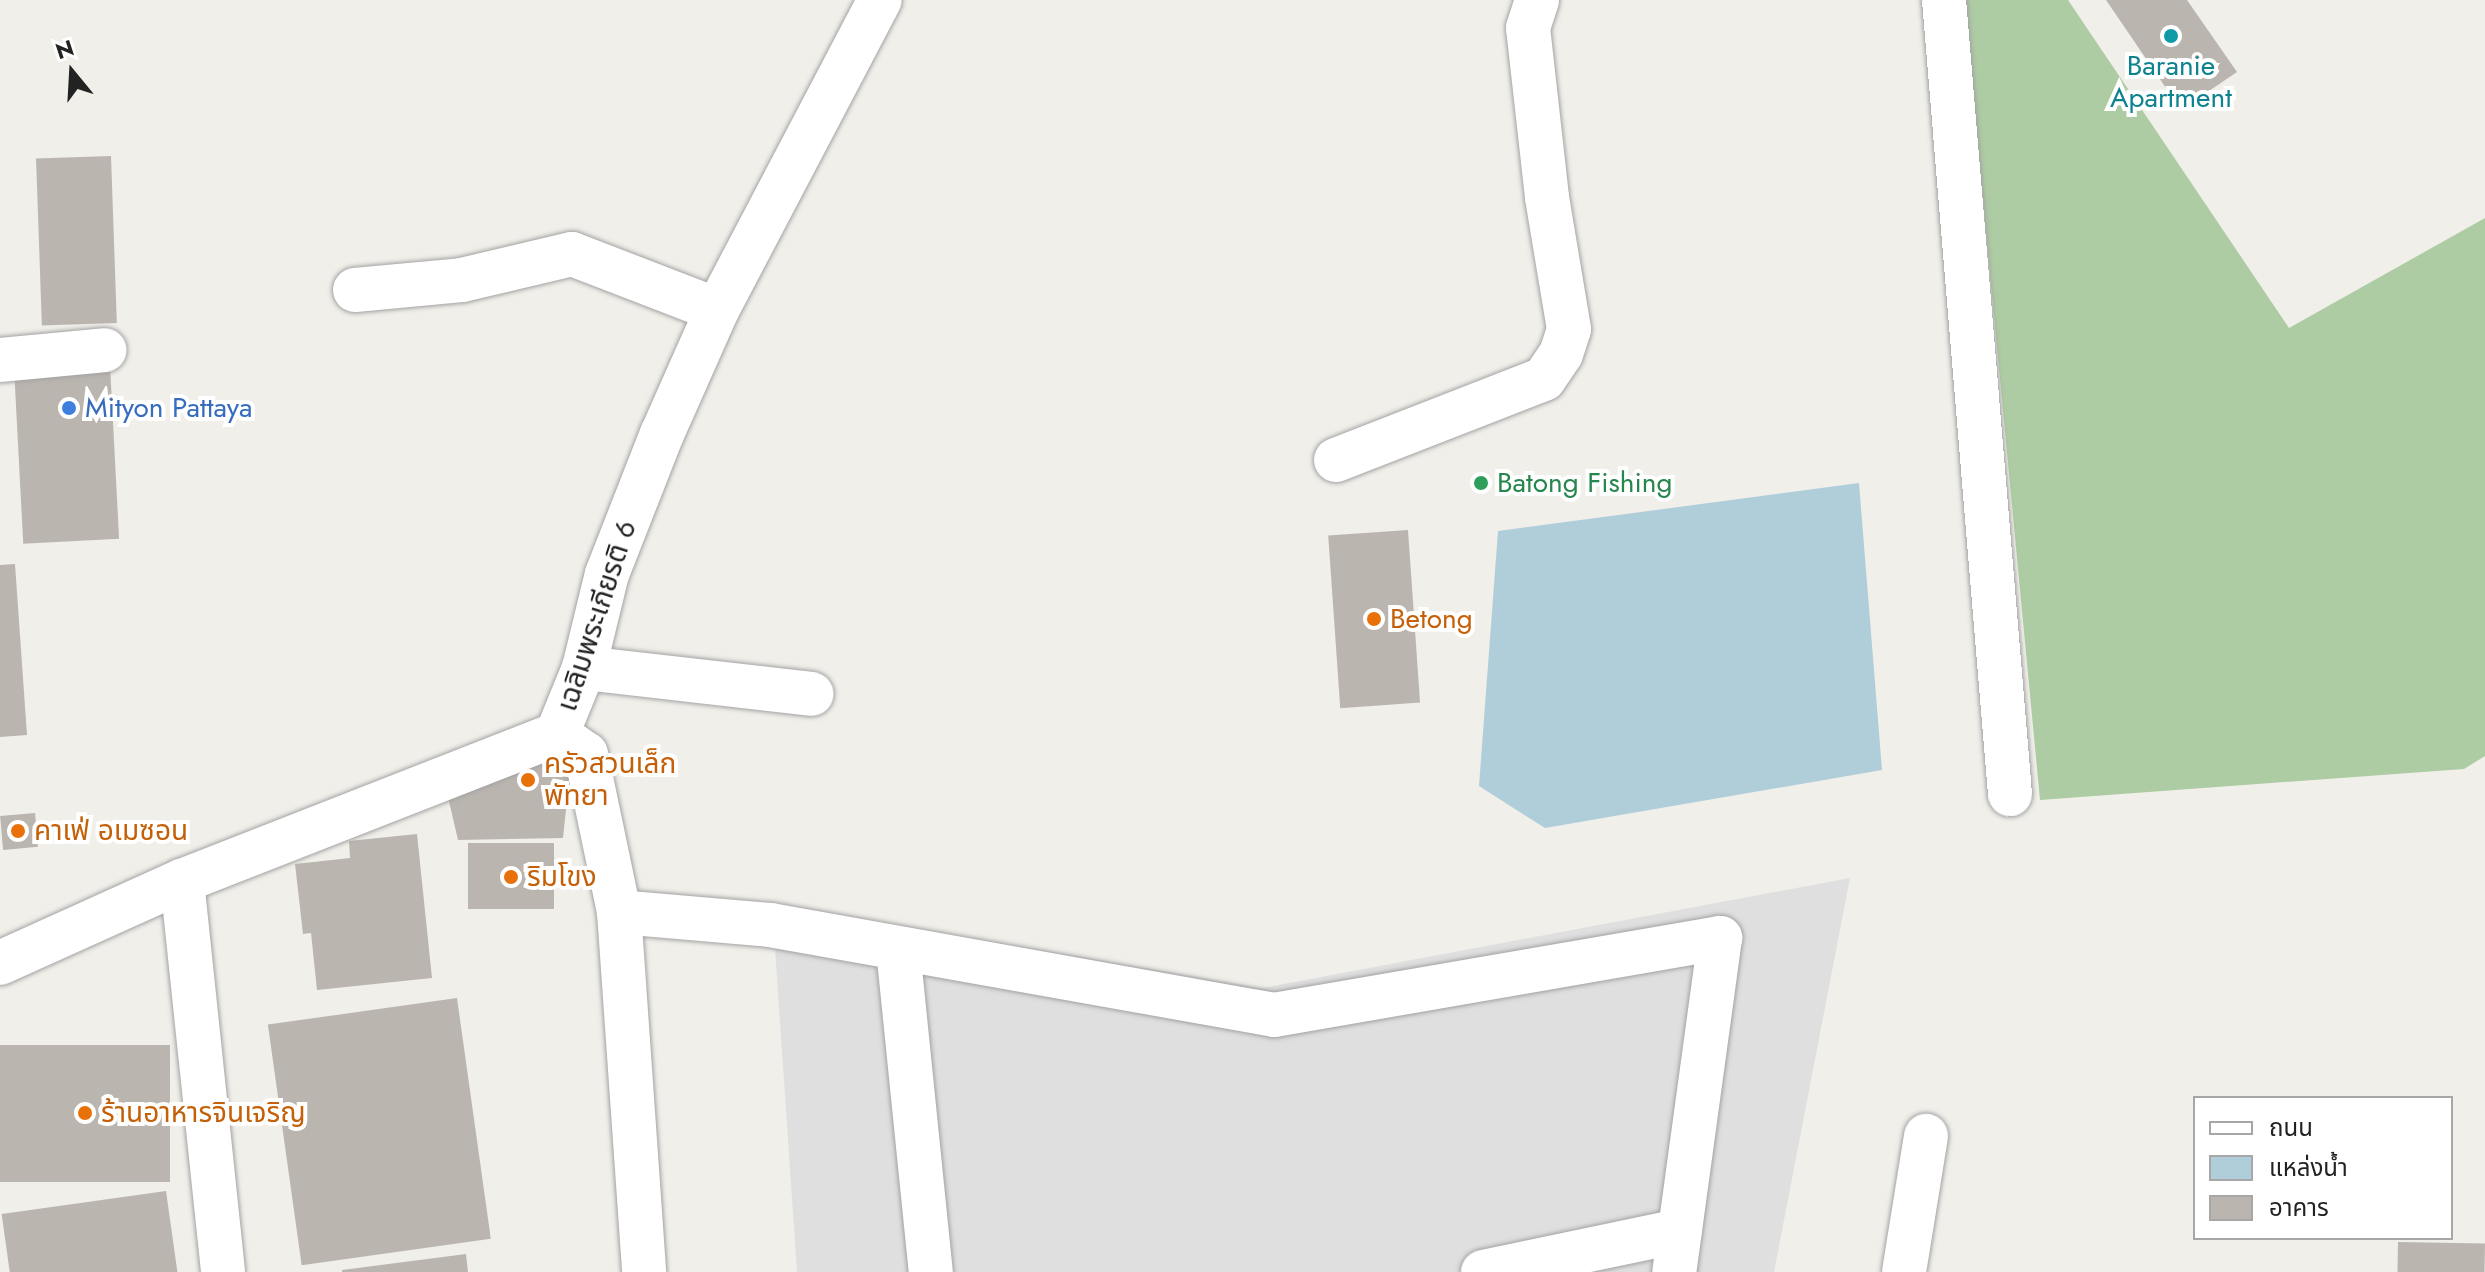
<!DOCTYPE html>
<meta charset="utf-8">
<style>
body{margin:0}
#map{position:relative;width:2485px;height:1272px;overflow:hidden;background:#f1efea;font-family:Jost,"Noto Sans Thai",sans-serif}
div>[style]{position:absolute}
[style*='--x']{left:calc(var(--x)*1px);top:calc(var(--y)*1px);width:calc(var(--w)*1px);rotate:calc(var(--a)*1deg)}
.residential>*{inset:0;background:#e0dfdf}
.forest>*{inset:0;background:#adcca3}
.water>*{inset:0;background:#afceda}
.building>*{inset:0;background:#bab5af;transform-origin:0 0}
.roads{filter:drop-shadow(0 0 2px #a3a3a3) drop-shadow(0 0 2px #a3a3a3)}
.minor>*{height:44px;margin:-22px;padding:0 22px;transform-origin:22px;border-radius:22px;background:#fff}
.dots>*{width:22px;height:22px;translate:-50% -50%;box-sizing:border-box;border:4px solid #fff;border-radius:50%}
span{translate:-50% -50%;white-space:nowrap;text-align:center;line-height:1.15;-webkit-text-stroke:8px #fff;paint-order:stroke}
.culture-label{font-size:28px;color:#0d838f}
.shop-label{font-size:28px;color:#366cbe}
.left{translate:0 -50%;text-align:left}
.leisure-label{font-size:28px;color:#27864d}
.street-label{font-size:28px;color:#222}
.food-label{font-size:28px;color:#c56008}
.legend{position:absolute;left:2193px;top:1096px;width:260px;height:144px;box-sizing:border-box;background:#fff;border:2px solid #a7a7a7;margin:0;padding:10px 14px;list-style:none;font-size:24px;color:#222}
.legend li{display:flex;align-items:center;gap:16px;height:40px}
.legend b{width:40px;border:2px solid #a7a7a7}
.north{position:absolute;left:32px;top:32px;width:80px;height:80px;-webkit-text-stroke:6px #fff;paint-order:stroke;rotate:342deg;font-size:22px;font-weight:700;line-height:32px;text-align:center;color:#222}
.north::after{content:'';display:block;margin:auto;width:28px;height:36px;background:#222;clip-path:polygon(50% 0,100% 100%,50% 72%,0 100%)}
</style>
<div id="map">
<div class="residential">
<div style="clip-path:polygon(1850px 878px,1774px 1272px,797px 1272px,772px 904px,1262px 988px)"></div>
</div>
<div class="forest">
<div style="clip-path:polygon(1964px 0,2068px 0,2289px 328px,2485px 218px,2485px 756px,2464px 769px,2040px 800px)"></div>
</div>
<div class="water">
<div style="clip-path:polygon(1859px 483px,1882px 770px,1545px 828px,1479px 786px,1498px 531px)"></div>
</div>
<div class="building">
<div style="clip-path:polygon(2106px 0,2187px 0,2237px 72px,2181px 110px)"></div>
<div style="left:111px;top:156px;width:167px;height:75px;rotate:88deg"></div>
<div style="left:110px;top:365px;width:174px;height:96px;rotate:87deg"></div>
<div style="left:1408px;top:530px;width:173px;height:80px;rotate:86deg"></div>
<div style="clip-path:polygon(15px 564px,27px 735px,0 737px,0 565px)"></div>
<div style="clip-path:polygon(551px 750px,571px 762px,563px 838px,458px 840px,448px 797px)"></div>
<div style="left:35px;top:813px;width:34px;height:35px;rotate:85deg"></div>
<div style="clip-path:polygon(417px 834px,432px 978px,317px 990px,311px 933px,303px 934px,295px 864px,350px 858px,349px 841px)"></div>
<div style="left:554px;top:843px;width:66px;height:86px;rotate:90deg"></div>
<div style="left:457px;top:998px;width:243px;height:191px;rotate:82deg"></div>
<div style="left:0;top:1045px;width:170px;height:137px"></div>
<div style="left:166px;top:1191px;width:82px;height:166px;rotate:82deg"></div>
<div style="left:2398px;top:1242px;width:87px;height:30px;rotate:1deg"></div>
<div style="clip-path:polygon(466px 1254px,468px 1272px,342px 1272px,342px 1270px)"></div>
</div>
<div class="roads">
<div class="minor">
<div style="--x:1944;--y:0;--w:797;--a:85.25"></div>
<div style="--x:355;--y:290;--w:107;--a:-5.3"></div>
<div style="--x:462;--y:280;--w:113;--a:-13.3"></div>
<div style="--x:572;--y:254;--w:155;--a:21.1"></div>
<div style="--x:0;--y:360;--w:105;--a:-5.4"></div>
<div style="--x:1336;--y:460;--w:223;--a:-21.3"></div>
<div style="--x:1544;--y:379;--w:30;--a:-56"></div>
<div style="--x:1561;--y:354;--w:26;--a:-72"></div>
<div style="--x:1569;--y:329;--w:134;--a:-99.5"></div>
<div style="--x:1547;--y:197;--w:170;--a:-96.4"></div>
<div style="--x:1528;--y:28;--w:29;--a:-72"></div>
<div style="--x:584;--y:668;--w:229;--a:6.5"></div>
<div style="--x:557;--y:734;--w:35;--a:35"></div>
<div style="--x:586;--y:754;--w:161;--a:78.2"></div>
<div style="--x:619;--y:912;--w:361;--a:86"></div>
<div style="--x:182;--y:881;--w:393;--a:84"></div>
<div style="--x:619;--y:912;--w:152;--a:4.9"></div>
<div style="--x:770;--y:925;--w:512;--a:10.12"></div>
<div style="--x:1274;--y:1015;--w:453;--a:-9.8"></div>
<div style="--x:1720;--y:938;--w:337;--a:97.8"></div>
<div style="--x:898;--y:949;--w:325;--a:84.2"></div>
<div style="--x:0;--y:963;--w:200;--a:-24.3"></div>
<div style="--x:182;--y:881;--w:403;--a:-21.4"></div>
<div style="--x:557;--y:734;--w:71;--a:-67.8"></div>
<div style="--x:584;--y:668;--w:97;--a:-76.3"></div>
<div style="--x:607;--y:574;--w:150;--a:-68.6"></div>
<div style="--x:662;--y:434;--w:136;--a:-66.1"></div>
<div style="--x:717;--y:310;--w:350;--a:-62.3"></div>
<div style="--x:1483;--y:1272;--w:201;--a:-11.8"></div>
<div style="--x:1904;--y:1272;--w:138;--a:-80.8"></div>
</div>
</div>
<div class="dots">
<div style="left:2171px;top:36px;background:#0f9aa8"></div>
<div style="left:69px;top:408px;background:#3f7fe0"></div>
<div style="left:1481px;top:483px;background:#2e9e5b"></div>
<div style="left:1374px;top:619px;background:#e8710a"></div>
<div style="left:528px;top:780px;background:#e8710a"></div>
<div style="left:18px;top:831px;background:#e8710a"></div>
<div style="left:511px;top:877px;background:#e8710a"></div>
<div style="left:85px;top:1113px;background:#e8710a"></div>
</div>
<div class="culture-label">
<span style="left:2171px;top:82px">Baranie<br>Apartment</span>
</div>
<div class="shop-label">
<span class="left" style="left:85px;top:408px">Mityon Pattaya</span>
</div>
<div class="leisure-label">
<span class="left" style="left:1497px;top:483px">Batong Fishing</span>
</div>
<div class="street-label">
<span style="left:597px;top:616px;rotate:-72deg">เฉลิมพระเกียรติ 6</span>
</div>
<div class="food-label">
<span class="left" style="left:1390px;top:619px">Betong</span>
<span class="left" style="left:544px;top:780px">ครัวสวนเล็ก<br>พัทยา</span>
<span class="left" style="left:34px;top:831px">คาเฟ่ อเมซอน</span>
<span class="left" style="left:527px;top:877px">ริมโขง</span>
<span class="left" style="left:101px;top:1113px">ร้านอาหารจินเจริญ</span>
</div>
<ul class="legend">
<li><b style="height:10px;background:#fff"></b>ถนน</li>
<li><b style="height:22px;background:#afceda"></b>แหล่งน้ำ</li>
<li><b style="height:22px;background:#bab5af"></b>อาคาร</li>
</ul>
<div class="north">N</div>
</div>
